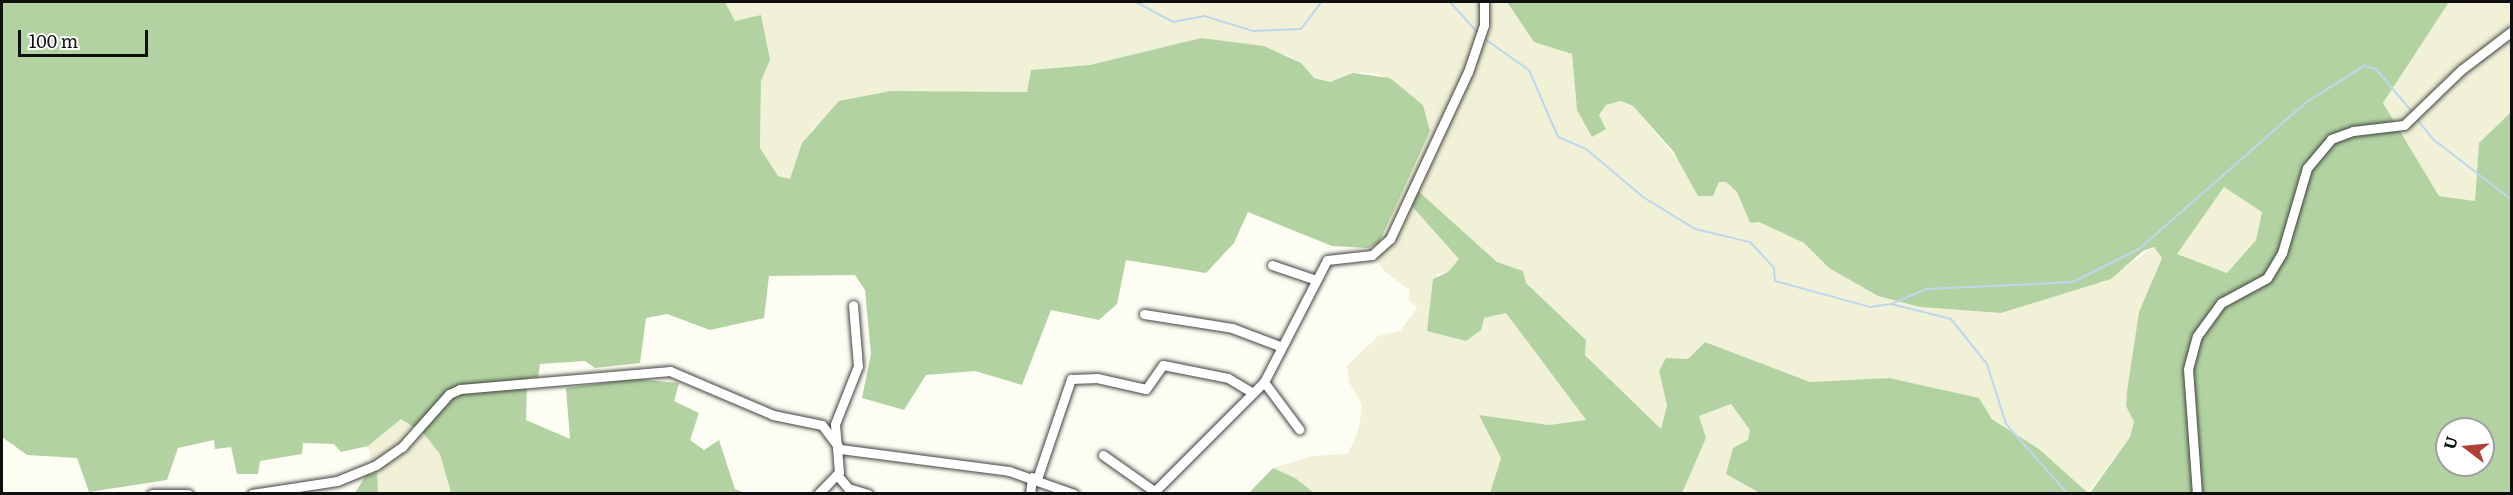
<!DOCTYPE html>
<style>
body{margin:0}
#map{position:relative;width:2513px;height:495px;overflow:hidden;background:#fdfdf3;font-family:Literata,serif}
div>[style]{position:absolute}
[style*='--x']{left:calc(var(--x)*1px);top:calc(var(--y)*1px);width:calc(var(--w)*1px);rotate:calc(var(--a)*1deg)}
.farmland>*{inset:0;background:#f0f1d6}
.forest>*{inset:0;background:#b2d3a1}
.stream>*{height:2px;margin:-1px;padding:0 1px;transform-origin:1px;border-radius:1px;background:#bed7ef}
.roads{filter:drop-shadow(0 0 2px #424242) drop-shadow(0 0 2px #424242)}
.minor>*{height:9px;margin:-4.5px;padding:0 4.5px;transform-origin:4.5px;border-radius:4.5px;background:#fff}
span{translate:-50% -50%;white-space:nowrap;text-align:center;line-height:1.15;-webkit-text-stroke:6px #fff;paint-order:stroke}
.frame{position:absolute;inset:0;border:3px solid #0f0f0f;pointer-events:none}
.north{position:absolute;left:2435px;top:417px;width:60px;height:60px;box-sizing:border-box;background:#fff;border:2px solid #9f9f9f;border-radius:50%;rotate:286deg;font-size:16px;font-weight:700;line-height:24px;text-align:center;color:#0f0f0f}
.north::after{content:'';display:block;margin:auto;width:21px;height:27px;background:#af4038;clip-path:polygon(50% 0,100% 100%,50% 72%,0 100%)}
.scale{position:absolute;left:18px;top:30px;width:130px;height:27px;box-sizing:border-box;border:3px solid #0f0f0f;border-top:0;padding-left:8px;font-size:18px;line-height:21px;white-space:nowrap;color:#0f0f0f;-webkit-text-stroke:4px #fff;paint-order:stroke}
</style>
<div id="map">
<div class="farmland">
<div style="clip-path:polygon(725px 2px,1507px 2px,1534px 42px,1572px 54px,1577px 110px,1606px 129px,1599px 115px,1606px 105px,1621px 101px,1633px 106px,1677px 159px,1717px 189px,1719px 181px,1726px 182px,1737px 192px,1750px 223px,1759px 222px,1804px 243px,1829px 268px,1878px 296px,1920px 307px,2001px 313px,2063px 291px,2104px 282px,2154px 247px,2162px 258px,2139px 312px,2127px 391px,2126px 406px,2134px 422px,2130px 437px,2088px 493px,2039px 449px,1992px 418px,1979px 398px,1889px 378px,1810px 382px,1705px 342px,1688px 359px,1659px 371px,1667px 405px,1661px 429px,1585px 354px,1586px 340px,1526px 283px,1522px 271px,1497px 262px,1418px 192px,1409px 203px,1459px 259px,1448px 272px,1437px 274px,1427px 331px,1447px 336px,1484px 318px,1506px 313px,1586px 421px,1549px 425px,1480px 416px,1501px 458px,1490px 493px,1314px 493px,1273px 468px,1312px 456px,1348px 454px,1359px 428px,1362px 405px,1349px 382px,1347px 366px,1378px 336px,1400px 331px,1417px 308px,1409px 300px,1410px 290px,1384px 271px,1368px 248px,1379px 243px,1386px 233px,1400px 189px,1430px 131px,1423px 105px,1390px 79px,1374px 73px,1353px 73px,1329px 82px,1314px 78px,1290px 56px,1201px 38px,1090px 65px,1031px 70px,1027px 92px,988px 94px,813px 127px,790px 179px,778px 176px,760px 148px,761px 81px,770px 60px,761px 15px,735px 21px)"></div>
<div style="clip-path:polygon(2449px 2px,2511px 2px,2511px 112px,2479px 143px,2475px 201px,2439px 196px,2383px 103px)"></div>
<div style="clip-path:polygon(2225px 186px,2262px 212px,2256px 240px,2227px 273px,2176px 254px)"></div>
<div style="clip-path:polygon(1731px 404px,1750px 430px,1760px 493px,1682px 493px,1706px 438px,1699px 416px)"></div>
<div style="clip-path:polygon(401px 419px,423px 433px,440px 454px,451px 493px,378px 493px,368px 446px)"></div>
</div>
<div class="forest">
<div style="clip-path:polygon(2px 2px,725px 2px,735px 21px,761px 15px,770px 60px,761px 81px,760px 148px,778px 176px,790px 179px,802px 143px,839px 101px,891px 91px,1027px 92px,1031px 70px,1090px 65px,1201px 38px,1264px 46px,1301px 63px,1314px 78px,1330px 82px,1353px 73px,1390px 78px,1423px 105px,1430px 131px,1379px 243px,1368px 248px,1332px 246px,1248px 212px,1234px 243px,1206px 273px,1126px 260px,1117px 304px,1099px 320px,1051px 310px,1022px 385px,975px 371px,926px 375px,904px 410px,862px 398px,871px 354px,865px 290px,855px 275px,769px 276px,764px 318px,710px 330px,667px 314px,646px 318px,640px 363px,595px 368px,585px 361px,540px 364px,538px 377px,527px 378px,526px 420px,570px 439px,566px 388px,635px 379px,679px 383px,674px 401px,699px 413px,690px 440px,704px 450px,719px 440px,735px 489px,745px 493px,451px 493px,440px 454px,423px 433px,401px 419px,368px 446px,341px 452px,334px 444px,303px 443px,302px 454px,260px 461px,258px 474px,237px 474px,231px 447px,215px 449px,214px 440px,178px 448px,167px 480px,89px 492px,77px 458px,27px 455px,2px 437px)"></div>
<div style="clip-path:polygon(evenodd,1507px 2px,2449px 2px,2383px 103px,2439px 196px,2475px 201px,2479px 143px,2511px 112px,2511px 493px,2090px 493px,2130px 437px,2134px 422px,2126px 406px,2127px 391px,2139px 312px,2162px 258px,2154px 247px,2143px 251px,2111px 279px,2001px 313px,1920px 307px,1878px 296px,1829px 268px,1804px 243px,1759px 222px,1750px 223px,1737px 192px,1726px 182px,1719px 182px,1713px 196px,1698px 196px,1673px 151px,1633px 106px,1621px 101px,1606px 105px,1599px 115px,1606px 129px,1592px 137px,1577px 110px,1572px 54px,1534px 42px,1507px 2px,2224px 187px,2262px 212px,2256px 240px,2227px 273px,2177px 254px,2224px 187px,1507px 2px,2447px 429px,2483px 429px,2483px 465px,2447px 465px,2447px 429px)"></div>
<div style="clip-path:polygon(1418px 191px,1497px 262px,1523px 271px,1526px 283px,1586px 340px,1585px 355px,1661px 429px,1667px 405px,1659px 371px,1666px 358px,1688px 359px,1705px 342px,1810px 382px,1889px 378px,1979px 398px,1992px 419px,2039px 449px,2088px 493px,1760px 493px,1726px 474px,1733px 448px,1748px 440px,1750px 430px,1731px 404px,1699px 416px,1706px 438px,1682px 493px,1490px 493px,1501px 458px,1479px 415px,1549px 425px,1586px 420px,1506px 313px,1484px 318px,1481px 330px,1466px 341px,1427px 331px,1433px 279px,1448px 272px,1459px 259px,1409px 203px)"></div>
<div style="clip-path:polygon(1273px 468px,1295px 478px,1314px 493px,1249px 493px)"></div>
<div style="clip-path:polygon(377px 473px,378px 493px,355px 493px,366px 475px)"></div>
</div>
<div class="stream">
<div style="--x:1136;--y:2;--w:42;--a:28.4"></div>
<div style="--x:1173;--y:22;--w:32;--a:-11"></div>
<div style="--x:1204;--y:16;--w:51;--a:17"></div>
<div style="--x:1253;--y:31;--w:48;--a:-2.4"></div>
<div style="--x:1301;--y:29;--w:34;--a:-53"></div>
<div style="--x:1450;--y:2;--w:42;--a:47.9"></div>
<div style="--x:1482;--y:37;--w:57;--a:35.1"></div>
<div style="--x:1529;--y:70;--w:73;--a:66.6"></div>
<div style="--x:1558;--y:137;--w:30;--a:23"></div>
<div style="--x:1586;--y:149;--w:75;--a:40.1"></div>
<div style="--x:1643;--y:197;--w:61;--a:31.6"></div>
<div style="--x:1695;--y:229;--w:57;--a:13.3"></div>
<div style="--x:1750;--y:242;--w:35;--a:47"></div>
<div style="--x:1774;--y:268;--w:13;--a:86"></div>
<div style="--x:1775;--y:281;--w:98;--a:15.3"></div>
<div style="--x:1870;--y:307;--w:21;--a:-8"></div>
<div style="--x:1891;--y:304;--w:62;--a:14"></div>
<div style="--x:1951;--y:319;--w:58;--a:51.3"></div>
<div style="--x:1987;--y:364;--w:63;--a:72.4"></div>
<div style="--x:2006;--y:424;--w:94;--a:48.5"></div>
<div style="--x:2416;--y:118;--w:28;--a:51"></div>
<div style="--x:2434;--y:140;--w:98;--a:37.6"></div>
<div style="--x:1891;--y:304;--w:38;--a:-23"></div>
<div style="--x:1926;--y:289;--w:147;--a:-2.7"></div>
<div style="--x:2073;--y:282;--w:74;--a:-26.6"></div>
<div style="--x:2139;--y:249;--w:221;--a:-41.3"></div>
<div style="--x:2305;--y:103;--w:70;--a:-32.1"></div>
<div style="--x:2364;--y:66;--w:12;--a:14"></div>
<div style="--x:2376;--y:69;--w:57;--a:49.9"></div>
</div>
<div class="roads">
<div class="minor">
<div style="--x:1272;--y:265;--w:46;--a:18.8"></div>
<div style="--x:1144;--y:314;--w:89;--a:9"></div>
<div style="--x:1232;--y:328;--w:53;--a:20.8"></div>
<div style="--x:1264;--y:382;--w:59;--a:53.3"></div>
<div style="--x:1103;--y:455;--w:62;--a:35.2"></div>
<div style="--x:838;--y:476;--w:16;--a:50"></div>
<div style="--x:848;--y:488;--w:21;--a:17"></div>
<div style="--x:1037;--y:479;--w:106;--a:-71.2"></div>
<div style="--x:1071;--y:379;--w:26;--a:-2"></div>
<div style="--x:1097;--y:378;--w:50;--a:12.7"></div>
<div style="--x:1146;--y:389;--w:29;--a:-55"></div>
<div style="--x:1163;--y:365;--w:66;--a:11.3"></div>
<div style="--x:1228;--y:378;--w:27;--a:31"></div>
<div style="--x:152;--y:494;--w:36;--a:0"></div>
<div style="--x:252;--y:494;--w:86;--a:-8.7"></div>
<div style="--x:337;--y:481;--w:42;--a:-22.3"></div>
<div style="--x:376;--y:465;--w:32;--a:-35"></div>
<div style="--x:402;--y:447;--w:71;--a:-48.4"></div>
<div style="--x:449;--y:394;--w:12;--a:-24"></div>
<div style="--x:460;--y:389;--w:211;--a:-4.9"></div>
<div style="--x:670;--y:371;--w:112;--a:23.1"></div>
<div style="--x:773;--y:415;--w:50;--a:11.5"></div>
<div style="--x:822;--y:425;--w:30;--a:53"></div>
<div style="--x:840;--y:449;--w:170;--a:7.4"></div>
<div style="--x:1009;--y:471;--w:69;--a:19.5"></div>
<div style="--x:818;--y:494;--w:30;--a:-46"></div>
<div style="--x:839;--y:472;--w:48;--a:-94.8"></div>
<div style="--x:835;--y:424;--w:62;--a:-68.4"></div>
<div style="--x:858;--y:366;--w:61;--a:-94.7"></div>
<div style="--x:1030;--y:494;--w:17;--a:-83"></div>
<div style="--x:1152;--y:494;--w:158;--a:-45"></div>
<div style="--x:1264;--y:382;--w:137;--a:-62.7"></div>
<div style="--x:1327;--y:260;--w:45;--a:-6.3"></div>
<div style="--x:1372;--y:255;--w:24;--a:-42"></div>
<div style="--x:1390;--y:239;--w:184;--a:-65"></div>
<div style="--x:1468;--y:72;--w:50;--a:-71.2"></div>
<div style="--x:1484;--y:25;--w:23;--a:-90"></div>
<div style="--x:2197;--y:494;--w:125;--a:-94.1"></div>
<div style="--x:2188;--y:369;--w:34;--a:-75"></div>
<div style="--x:2197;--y:336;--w:41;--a:-54"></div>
<div style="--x:2221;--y:303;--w:52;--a:-28.5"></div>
<div style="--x:2267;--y:278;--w:29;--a:-59"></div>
<div style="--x:2282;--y:253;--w:89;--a:-73.6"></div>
<div style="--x:2307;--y:168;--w:38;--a:-50"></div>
<div style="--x:2331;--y:139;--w:23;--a:-20"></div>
<div style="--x:2353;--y:131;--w:51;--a:-6.7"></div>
<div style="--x:2404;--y:125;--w:79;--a:-44"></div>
<div style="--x:2461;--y:70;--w:64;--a:-37.4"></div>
</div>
</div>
<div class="frame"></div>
<div class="north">U</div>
<div class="scale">100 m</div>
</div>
